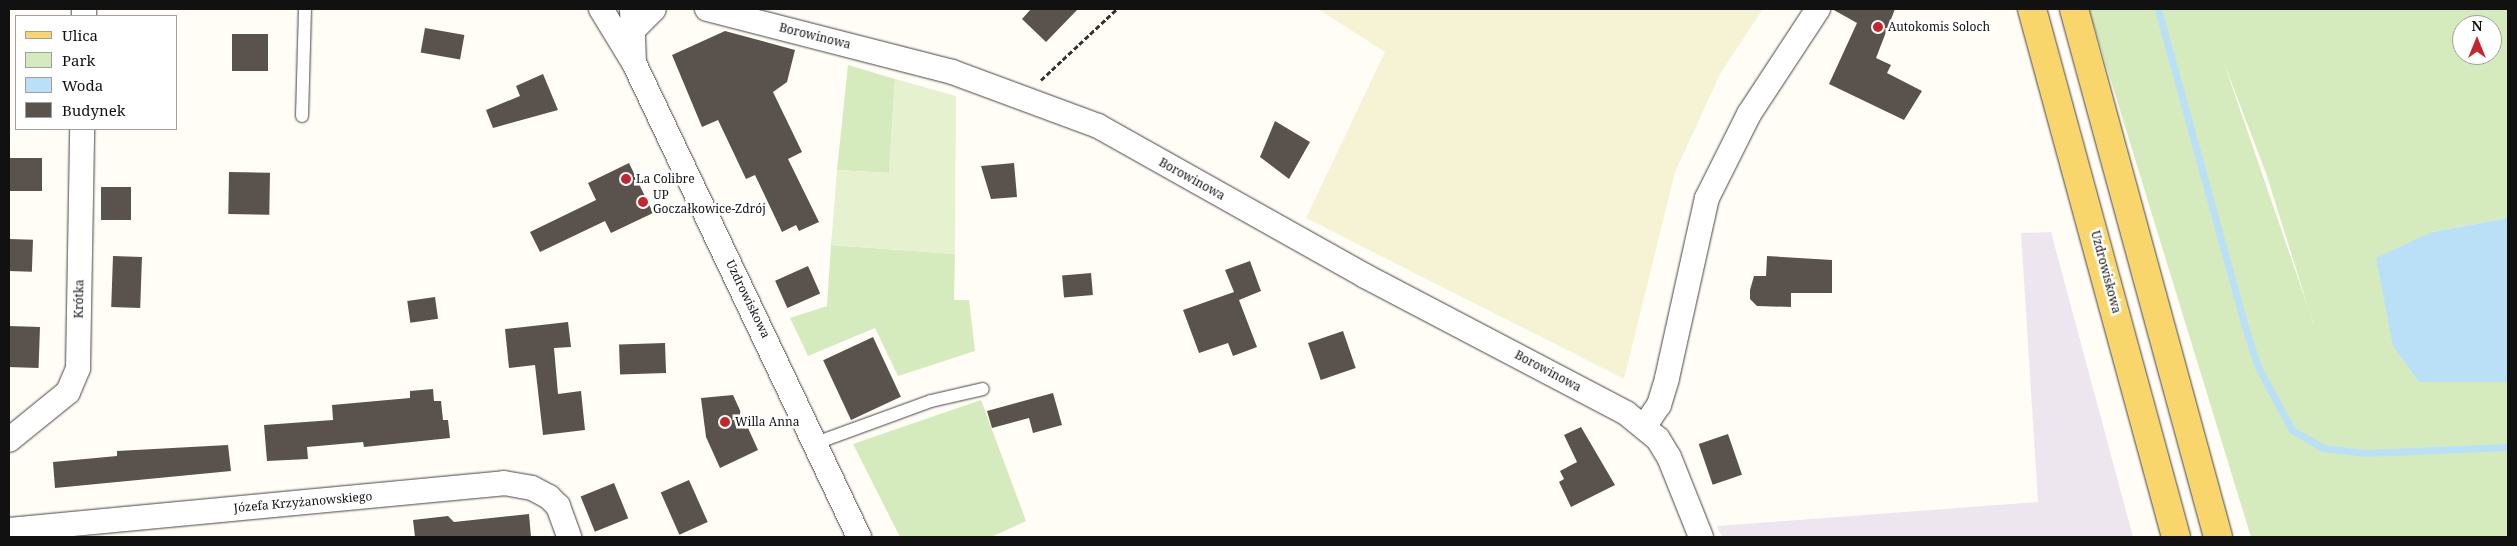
<!DOCTYPE html>
<meta charset="utf-8">
<style>
body{margin:0}
#map{position:relative;width:2517px;height:546px;overflow:hidden;background:#fffdf5;font-family:"Noto Serif",serif}
div>[style]{position:absolute}
[style*='--x']{left:calc(var(--x)*1px);top:calc(var(--y)*1px);width:calc(var(--w)*1px);rotate:calc(var(--a)*1deg)}
.industrial>*{inset:0;background:#eee6ef}
.farmland>*{inset:0;background:#f6f3d4}
.green>*{inset:0;background:#d5ebbd}
.pitch>*{inset:0;background:#e6f2cf}
.water>*{inset:0;background:#b9e0f7}
.stream>*{height:7px;margin:-3.5px;padding:0 3.5px;transform-origin:3.5px;border-radius:3.5px;background:#b9e0f7}
.building>*{inset:0;background:#5a524d;transform-origin:0 0}
.path>*{height:3px;margin-top:-1.5px;transform-origin:0;background:repeating-linear-gradient(90deg,#333 0 5px,transparent 0 7.5px)}
.roads{filter:drop-shadow(0 0 1px #444) drop-shadow(0 0 1px #444)}
.lane>*{height:12px;margin:-6px;padding:0 6px;transform-origin:6px;border-radius:6px;background:#fff}
.street>*{height:24px;margin:-12px;padding:0 12px;transform-origin:12px;border-radius:12px;background:#fff}
.primary>*{height:28px;margin:-14px;padding:0 14px;transform-origin:14px;border-radius:14px;background:#f9d66b}
.dots>*{width:14px;height:14px;translate:-50% -50%;box-sizing:border-box;border:2px solid #fff;border-radius:50%}
span{translate:-50% -50%;white-space:nowrap;text-align:center;line-height:1.15;-webkit-text-stroke:5px #fff;paint-order:stroke}
.poi-label{font-size:12px;color:#111}
.left{translate:0 -50%;text-align:left}
.street-label{font-size:12px;color:#111}
.frame{position:absolute;inset:0;border:10px solid #111;pointer-events:none}
.legend{position:absolute;left:15px;top:15px;width:162px;height:115px;box-sizing:border-box;background:#fff;border:1px solid #a0a0a0;margin:0;padding:6px 9px;list-style:none;font-size:15px;color:#111}
.legend li{display:flex;align-items:center;gap:10px;height:25px}
.legend b{width:25px;border:1px solid #a0a0a0}
.north{position:absolute;left:2452px;top:15px;width:50px;height:50px;box-sizing:border-box;background:#fff;border:1px solid #a0a0a0;border-radius:50%;rotate:0deg;font-size:14px;font-weight:700;line-height:20px;text-align:center;color:#111}
.north::after{content:'';display:block;margin:auto;width:18px;height:22px;background:#c4262e;clip-path:polygon(50% 0,100% 100%,50% 72%,0 100%)}
</style>
<div id="map">
<div class="industrial">
<div style="clip-path:polygon(2051px 232px,2133px 537px,1722px 537px,1717px 526px,2038px 502px,2021px 233px)"></div>
</div>
<div class="farmland">
<div style="clip-path:polygon(1318px 9px,1763px 9px,1720px 74px,1675px 172px,1624px 379px,1306px 218px,1385px 52px)"></div>
</div>
<div class="green">
<div style="clip-path:polygon(evenodd,2089px 9px,2508px 9px,2508px 218px,2432px 232px,2419px 382px,2508px 382px,2508px 537px,2251px 537px,2089px 9px,2462px 25px,2492px 25px,2492px 55px,2462px 55px,2462px 25px,2089px 9px,2224px 63px,2266px 173px,2313px 323px,2313px 322px,2224px 63px)"></div>
<div style="clip-path:polygon(848px 65px,895px 79px,889px 173px,837px 170px)"></div>
<div style="clip-path:polygon(831px 245px,955px 254px,954px 300px,969px 300px,975px 351px,898px 376px,875px 328px,808px 356px,790px 318px,827px 306px)"></div>
<div style="clip-path:polygon(981px 400px,1026px 521px,991px 537px,900px 537px,853px 444px)"></div>
</div>
<div class="pitch">
<div style="clip-path:polygon(895px 79px,956px 96px,955px 254px,831px 245px,837px 170px,889px 173px)"></div>
</div>
<div class="water">
<div style="clip-path:polygon(2508px 218px,2508px 382px,2419px 382px,2393px 346px,2376px 258px,2432px 232px)"></div>
</div>
<div class="stream">
<div style="--x:2158;--y:9;--w:327;--a:74.7"></div>
<div style="--x:2244;--y:324;--w:45;--a:72"></div>
<div style="--x:2258;--y:367;--w:72;--a:61.6"></div>
<div style="--x:2292;--y:430;--w:36;--a:30"></div>
<div style="--x:2323;--y:448;--w:43;--a:6.6"></div>
<div style="--x:2366;--y:453;--w:142;--a:-2.4"></div>
</div>
<div class="building">
<div style="clip-path:polygon(1031px 9px,1078px 9px,1046px 42px,1022px 19px)"></div>
<div style="clip-path:polygon(1832px 9px,1895px 9px,1876px 58px,1891px 65px,1887px 73px,1922px 91px,1904px 120px,1829px 84px,1857px 23px)"></div>
<div style="left:425px;top:28px;width:40px;height:25px;rotate:10deg"></div>
<div style="clip-path:polygon(725px 31px,795px 50px,787px 82px,773px 92px,802px 152px,788px 159px,819px 222px,799px 231px,796px 225px,782px 232px,755px 175px,746px 179px,718px 120px,702px 127px,672px 55px)"></div>
<div style="left:232px;top:34px;width:36px;height:37px"></div>
<div style="clip-path:polygon(543px 74px,558px 110px,493px 128px,486px 110px,520px 96px,516px 86px)"></div>
<div style="clip-path:polygon(1275px 121px,1310px 142px,1289px 179px,1260px 157px)"></div>
<div style="left:9px;top:158px;width:33px;height:33px"></div>
<div style="clip-path:polygon(629px 163px,653px 213px,611px 233px,605px 221px,540px 252px,530px 232px,596px 200px,588px 183px)"></div>
<div style="clip-path:polygon(1014px 163px,1017px 197px,991px 199px,981px 166px)"></div>
<div style="left:229px;top:172px;width:41px;height:42px;rotate:1deg"></div>
<div style="left:101px;top:187px;width:30px;height:33px"></div>
<div style="left:9px;top:239px;width:24px;height:32px;rotate:2deg"></div>
<div style="left:113px;top:256px;width:29px;height:51px;rotate:2deg"></div>
<div style="clip-path:polygon(1767px 256px,1832px 260px,1832px 293px,1791px 293px,1791px 307px,1757px 306px,1750px 299px,1750px 290px,1754px 276px,1766px 276px)"></div>
<div style="clip-path:polygon(1250px 261px,1261px 291px,1239px 300px,1257px 347px,1233px 356px,1228px 343px,1199px 353px,1183px 310px,1234px 292px,1225px 270px)"></div>
<div style="left:808px;top:266px;width:30px;height:36px;rotate:66deg"></div>
<div style="left:1091px;top:273px;width:22px;height:29px;rotate:85deg"></div>
<div style="left:435px;top:297px;width:22px;height:28px;rotate:82deg"></div>
<div style="clip-path:polygon(568px 322px,571px 347px,554px 348px,558px 394px,581px 391px,585px 430px,543px 435px,535px 365px,509px 368px,505px 329px)"></div>
<div style="left:9px;top:326px;width:31px;height:41px;rotate:2deg"></div>
<div style="left:1343px;top:331px;width:39px;height:37px;rotate:71deg"></div>
<div style="left:873px;top:337px;width:66px;height:55px;rotate:65deg"></div>
<div style="left:665px;top:343px;width:30px;height:46px;rotate:88deg"></div>
<div style="clip-path:polygon(433px 389px,434px 401px,441px 401px,443px 420px,448px 420px,450px 438px,364px 447px,363px 442px,307px 447px,308px 459px,267px 461px,264px 425px,333px 420px,332px 405px,410px 398px,410px 391px)"></div>
<div style="clip-path:polygon(1053px 393px,1062px 425px,1033px 433px,1029px 418px,992px 428px,987px 411px)"></div>
<div style="clip-path:polygon(733px 395px,758px 450px,720px 468px,706px 437px,701px 398px)"></div>
<div style="clip-path:polygon(1581px 427px,1615px 485px,1571px 507px,1559px 482px,1564px 479px,1560px 471px,1577px 462px,1564px 435px)"></div>
<div style="left:1728px;top:434px;width:43px;height:31px;rotate:71deg"></div>
<div style="clip-path:polygon(228px 445px,231px 471px,55px 488px,53px 462px,117px 456px,117px 451px)"></div>
<div style="left:689px;top:480px;width:46px;height:31px;rotate:66deg"></div>
<div style="left:614px;top:483px;width:38px;height:36px;rotate:68deg"></div>
<div style="clip-path:polygon(529px 514px,531px 537px,415px 537px,413px 520px,448px 516px,454px 522px)"></div>
</div>
<div class="path">
<div style="--x:1041;--y:80;--w:104;--a:-43.1"></div>
<div style="--x:1168;--y:537;--w:16;--a:0"></div>
</div>
<div class="roads">
<div class="lane">
<div style="--x:302;--y:116;--w:107;--a:-88.4"></div>
<div style="--x:816;--y:443;--w:122;--a:-20.1"></div>
<div style="--x:931;--y:401;--w:53;--a:-13"></div>
</div>
<div class="street">
<div style="--x:601;--y:9;--w:63;--a:58.6"></div>
<div style="--x:634;--y:63;--w:525;--a:64.61"></div>
<div style="--x:632;--y:9;--w:54;--a:87.9"></div>
<div style="--x:707;--y:9;--w:253;--a:14.4"></div>
<div style="--x:952;--y:72;--w:156;--a:20.3"></div>
<div style="--x:1098;--y:126;--w:306;--a:29.3"></div>
<div style="--x:1365;--y:276;--w:295;--a:27.7"></div>
<div style="--x:1626;--y:413;--w:41;--a:39.1"></div>
<div style="--x:1658;--y:439;--w:21;--a:59"></div>
<div style="--x:1669;--y:457;--w:86;--a:68.2"></div>
<div style="--x:84;--y:16;--w:7;--a:-90"></div>
<div style="--x:636;--y:27;--w:25;--a:-45"></div>
<div style="--x:1644;--y:427;--w:27;--a:-56"></div>
<div style="--x:1659;--y:405;--w:28;--a:-73"></div>
<div style="--x:1667;--y:378;--w:184;--a:-77.5"></div>
<div style="--x:1707;--y:198;--w:94;--a:-63.4"></div>
<div style="--x:1749;--y:114;--w:126;--a:-56.7"></div>
<div style="--x:9;--y:440;--w:76;--a:-39.1"></div>
<div style="--x:68;--y:392;--w:26;--a:-67"></div>
<div style="--x:78;--y:368;--w:239;--a:-89"></div>
<div style="--x:9;--y:530;--w:497;--a:-5.4"></div>
<div style="--x:504;--y:483;--w:28;--a:10"></div>
<div style="--x:532;--y:488;--w:19;--a:28"></div>
<div style="--x:549;--y:497;--w:13;--a:45"></div>
<div style="--x:558;--y:506;--w:33;--a:70"></div>
</div>
<div class="primary">
<div style="--x:2032;--y:9;--w:547;--a:74.74"></div>
<div style="--x:2074;--y:9;--w:547;--a:74.74"></div>
</div>
</div>
<div class="dots">
<div style="left:1878px;top:27px;background:#c4262e"></div>
<div style="left:626px;top:179px;background:#c4262e"></div>
<div style="left:643px;top:202px;background:#c4262e"></div>
<div style="left:725px;top:422px;background:#c4262e"></div>
</div>
<div class="poi-label">
<span class="left" style="left:1888px;top:27px">Autokomis Soloch</span>
<span class="left" style="left:636px;top:179px">La Colibre</span>
<span class="left" style="left:653px;top:202px">UP<br>Goczałkowice-Zdrój</span>
<span class="left" style="left:735px;top:422px">Willa Anna</span>
</div>
<div class="street-label">
<span style="left:815px;top:36px;rotate:14deg">Borowinowa</span>
<span style="left:1192px;top:179px;rotate:29deg">Borowinowa</span>
<span style="left:2106px;top:272px;rotate:75deg">Uzdrowiskowa</span>
<span style="left:79px;top:299px;rotate:-89deg">Krótka</span>
<span style="left:748px;top:299px;rotate:64deg">Uzdrowiskowa</span>
<span style="left:1548px;top:371px;rotate:28deg">Borowinowa</span>
<span style="left:303px;top:502px;rotate:-5deg">Józefa Krzyżanowskiego</span>
</div>
<div class="frame"></div>
<ul class="legend">
<li><b style="height:6px;background:#f9d66b"></b>Ulica</li>
<li><b style="height:14px;background:#d5ebbd"></b>Park</li>
<li><b style="height:14px;background:#b9e0f7"></b>Woda</li>
<li><b style="height:14px;background:#5a524d"></b>Budynek</li>
</ul>
<div class="north">N</div>
</div>
